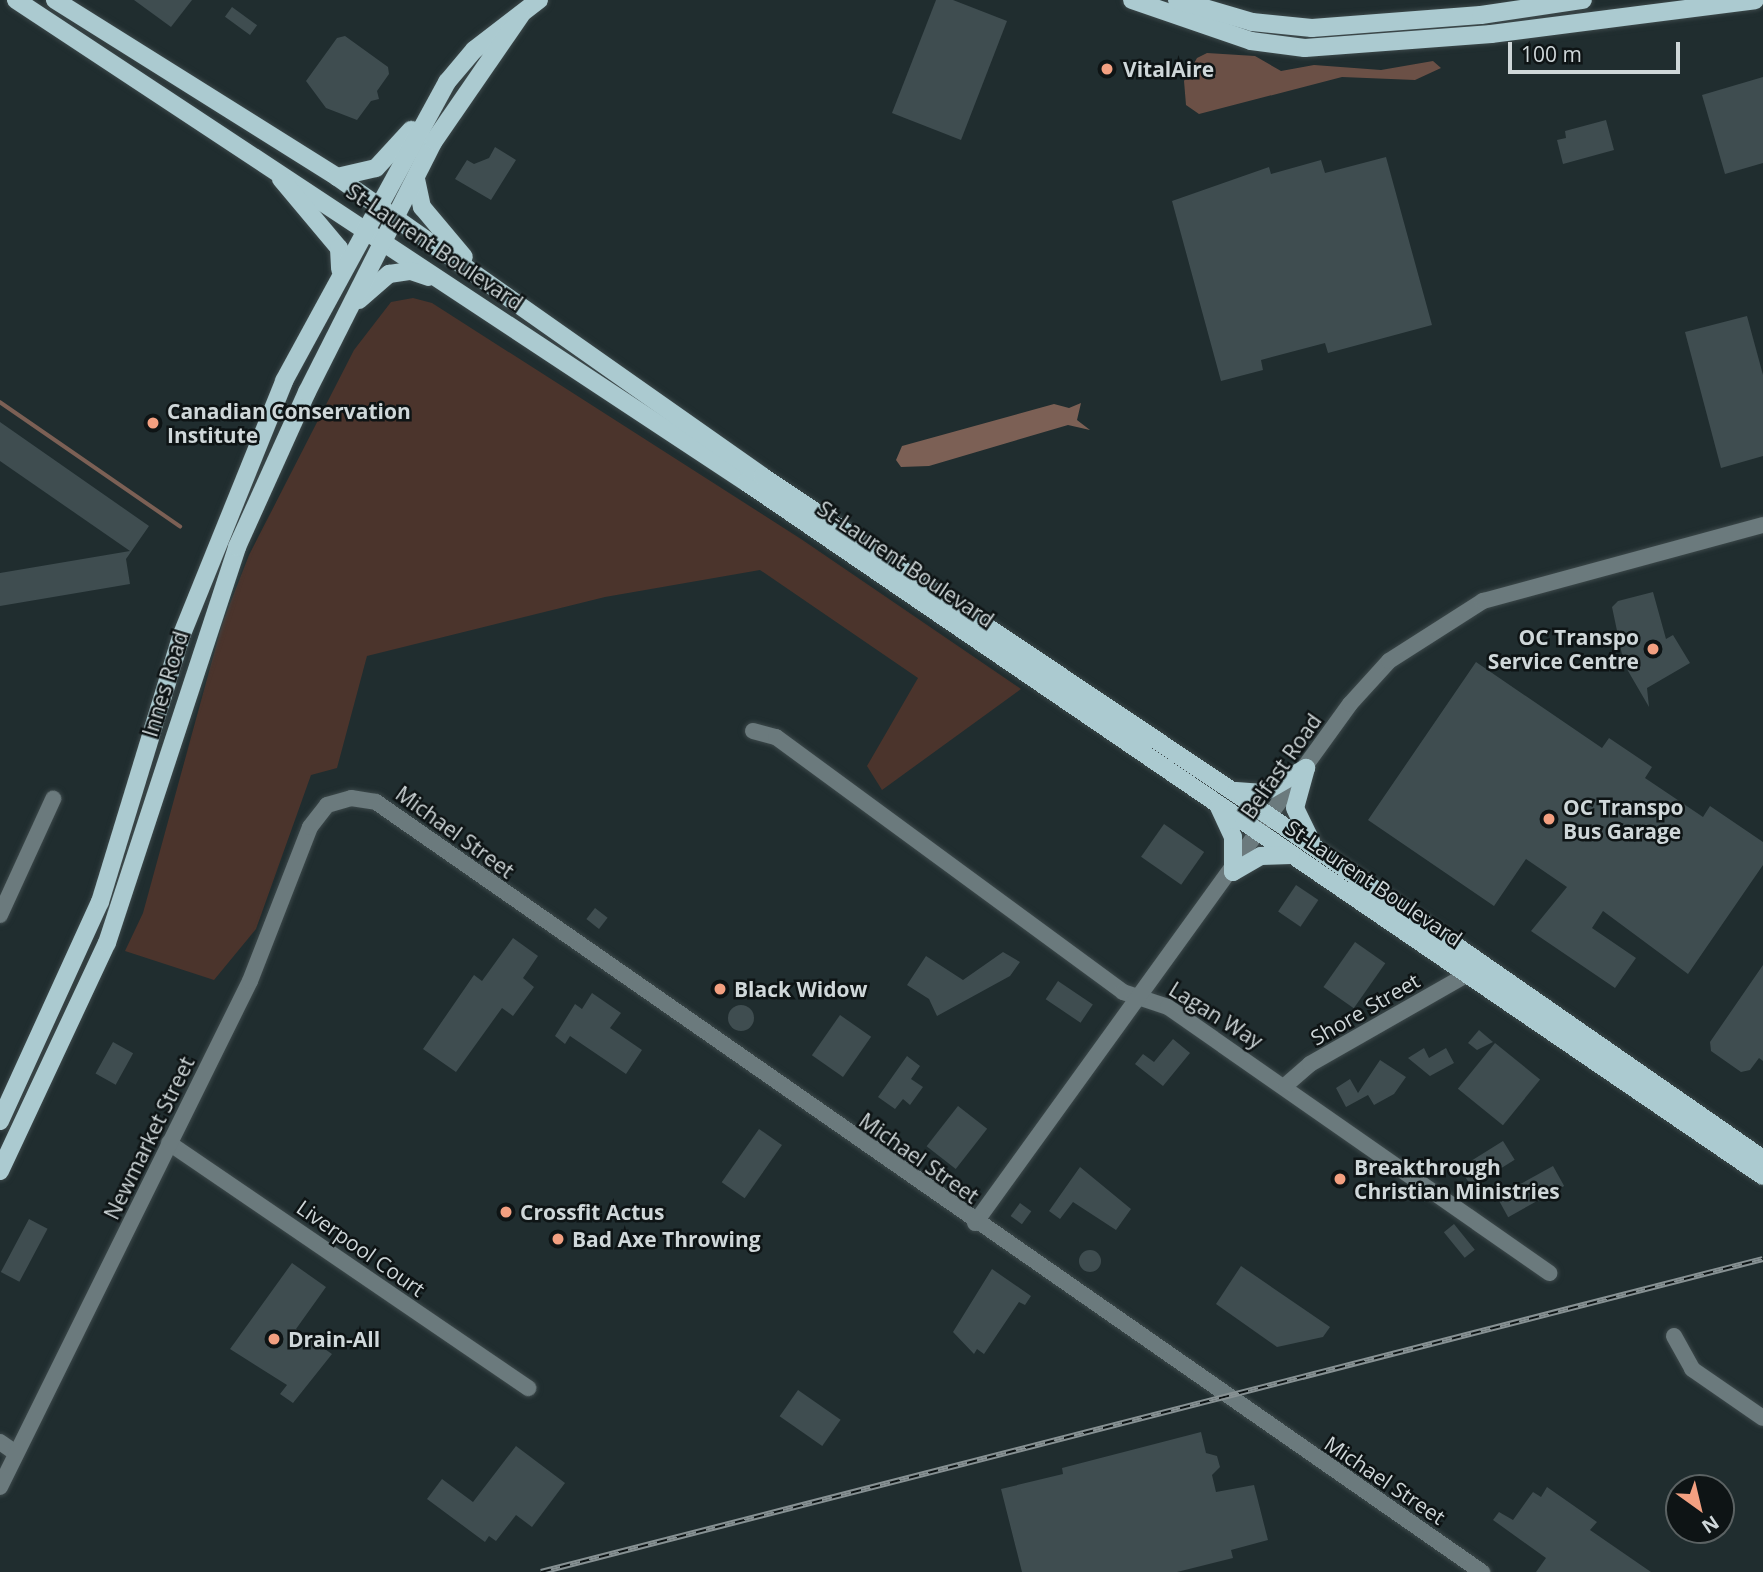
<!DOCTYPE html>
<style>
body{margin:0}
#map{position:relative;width:1763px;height:1572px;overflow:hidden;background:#202d2f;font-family:"Open Sans",sans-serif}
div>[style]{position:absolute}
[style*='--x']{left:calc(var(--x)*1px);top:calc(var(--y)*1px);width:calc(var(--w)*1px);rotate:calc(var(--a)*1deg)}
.green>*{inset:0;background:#4b342c}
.forest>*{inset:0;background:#6b5046}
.water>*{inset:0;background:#7c6055}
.stream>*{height:3.5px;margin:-1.75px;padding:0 1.75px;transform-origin:1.75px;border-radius:1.75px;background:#7c6055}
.building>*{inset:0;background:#3f4d50;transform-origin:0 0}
.round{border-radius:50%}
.roads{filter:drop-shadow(0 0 2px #3c484a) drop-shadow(0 0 2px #3c484a)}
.minor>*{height:16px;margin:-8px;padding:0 8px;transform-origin:8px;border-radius:8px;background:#6b7a7d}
.major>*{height:18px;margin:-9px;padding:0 9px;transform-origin:9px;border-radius:9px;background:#abcad0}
.rail>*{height:6px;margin-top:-3px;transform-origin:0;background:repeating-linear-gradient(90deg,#0e1415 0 10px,#879193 0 20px);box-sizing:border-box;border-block:2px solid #879193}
.dots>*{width:19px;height:19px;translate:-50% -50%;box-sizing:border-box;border:4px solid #0e1415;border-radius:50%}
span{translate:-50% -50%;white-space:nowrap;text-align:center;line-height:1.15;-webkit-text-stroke:5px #0e1415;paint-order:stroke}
.poi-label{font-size:21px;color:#cfd7d9;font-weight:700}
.left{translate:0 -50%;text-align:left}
.right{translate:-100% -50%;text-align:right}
.street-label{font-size:21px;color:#cfd7d9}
.north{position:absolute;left:1665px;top:1474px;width:70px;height:70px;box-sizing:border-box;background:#0e1415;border:2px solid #5b6263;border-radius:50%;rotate:146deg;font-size:19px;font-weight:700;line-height:28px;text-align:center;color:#cfd7d9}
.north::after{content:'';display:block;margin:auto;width:24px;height:32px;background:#f3a081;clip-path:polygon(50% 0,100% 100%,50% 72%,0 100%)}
.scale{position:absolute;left:1508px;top:42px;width:172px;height:32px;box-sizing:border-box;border:4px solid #cfd7d9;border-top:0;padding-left:9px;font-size:21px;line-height:24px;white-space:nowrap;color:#cfd7d9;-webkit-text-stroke:5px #0e1415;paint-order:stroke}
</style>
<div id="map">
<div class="green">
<div style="clip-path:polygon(413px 298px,432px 303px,801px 539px,1021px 689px,882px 790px,867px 766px,918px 678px,760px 570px,605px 597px,367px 656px,337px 768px,311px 775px,256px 929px,214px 980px,125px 951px,143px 913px,222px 624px,249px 555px,354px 350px,391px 302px)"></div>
</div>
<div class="forest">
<div style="clip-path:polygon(1207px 53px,1255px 56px,1281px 71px,1314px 65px,1381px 70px,1433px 61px,1441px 68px,1415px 80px,1342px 77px,1199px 114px,1186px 105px,1184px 81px,1197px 58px)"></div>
</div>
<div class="water">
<div style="clip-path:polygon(1081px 403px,1077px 420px,1090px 430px,1068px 425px,929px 466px,901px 467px,896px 460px,902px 446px,1054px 404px,1069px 408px)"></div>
</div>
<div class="stream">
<div style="--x:0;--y:402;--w:219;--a:34.6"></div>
</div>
<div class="building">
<div style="clip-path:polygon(134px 0,192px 0,171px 27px)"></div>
<div style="clip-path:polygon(936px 0,953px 0,1007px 21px,961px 140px,892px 113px)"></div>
<div style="left:232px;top:7px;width:31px;height:12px;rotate:36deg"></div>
<div style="clip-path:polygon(345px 36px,388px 67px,389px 74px,377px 91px,379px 99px,371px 101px,357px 120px,326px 108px,306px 81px,337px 38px)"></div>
<div style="clip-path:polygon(1763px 77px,1763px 163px,1725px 174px,1702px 95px)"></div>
<div style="clip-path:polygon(1606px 120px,1614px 150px,1563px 164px,1557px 140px,1566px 138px,1565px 131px)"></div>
<div style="clip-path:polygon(495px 147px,516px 160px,491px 200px,455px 179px,467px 160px,474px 164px,489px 158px)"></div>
<div style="clip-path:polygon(1386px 157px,1432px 325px,1328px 353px,1325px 343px,1261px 360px,1263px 370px,1221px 381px,1172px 201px,1269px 167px,1271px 174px,1321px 160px,1325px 173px)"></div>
<div style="clip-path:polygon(1747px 316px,1763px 375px,1763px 456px,1721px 468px,1685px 332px)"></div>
<div style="clip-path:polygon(0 422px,149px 526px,126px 559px,130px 584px,0 606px,0 573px,130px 551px,0 461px)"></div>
<div style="clip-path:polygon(1653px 592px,1666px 639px,1673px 635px,1690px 663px,1647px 688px,1649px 707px,1624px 664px,1612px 607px,1618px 601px)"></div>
<div style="clip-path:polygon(1476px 662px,1602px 748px,1609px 738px,1652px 767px,1645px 778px,1703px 817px,1710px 806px,1763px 842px,1763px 865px,1688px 974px,1603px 911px,1592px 928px,1636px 958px,1615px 988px,1531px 931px,1567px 887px,1526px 859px,1494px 906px,1368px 820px)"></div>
<div style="left:1164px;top:824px;width:49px;height:40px;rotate:35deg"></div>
<div style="left:1296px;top:885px;width:27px;height:32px;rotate:34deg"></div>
<div style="left:595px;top:908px;width:16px;height:14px;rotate:38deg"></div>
<div style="clip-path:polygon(513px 938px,538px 956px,523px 978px,534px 987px,513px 1016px,502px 1008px,456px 1072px,423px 1049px,474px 975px,482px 981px)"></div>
<div style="left:1355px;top:942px;width:37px;height:55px;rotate:35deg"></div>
<div style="clip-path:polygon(1003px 952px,1020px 962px,1010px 976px,937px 1016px,929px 999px,907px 985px,926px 956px,963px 980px)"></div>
<div style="clip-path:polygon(1763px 965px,1763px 1061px,1759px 1058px,1750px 1070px,1741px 1072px,1711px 1051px,1710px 1042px)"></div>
<div style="left:1058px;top:981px;width:42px;height:22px;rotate:34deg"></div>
<div style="clip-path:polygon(592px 993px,621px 1013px,610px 1028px,642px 1050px,626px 1074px,570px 1036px,565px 1044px,555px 1036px,575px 1004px,582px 1009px)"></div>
<div class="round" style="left:728px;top:1005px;width:26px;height:26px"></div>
<div style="left:840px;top:1015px;width:38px;height:49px;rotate:35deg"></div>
<div style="clip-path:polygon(1479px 1030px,1493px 1042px,1477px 1050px,1468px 1043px)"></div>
<div style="clip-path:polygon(1173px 1039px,1190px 1053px,1163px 1086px,1135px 1064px,1143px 1054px,1154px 1062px)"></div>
<div style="left:113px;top:1042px;width:23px;height:36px;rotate:29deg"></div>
<div style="left:1495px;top:1043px;width:58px;height:59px;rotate:39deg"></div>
<div style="clip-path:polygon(1424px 1048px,1429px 1058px,1446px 1048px,1454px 1063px,1430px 1076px,1408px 1058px)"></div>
<div style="clip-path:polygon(907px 1056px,920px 1066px,911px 1079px,923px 1087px,910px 1105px,903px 1099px,895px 1109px,878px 1097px)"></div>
<div style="clip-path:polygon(1380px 1060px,1406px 1077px,1394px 1094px,1374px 1105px,1368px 1095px,1346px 1107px,1336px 1088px,1350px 1079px,1358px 1093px)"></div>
<div style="left:958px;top:1106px;width:37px;height:51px;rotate:38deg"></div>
<div style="left:759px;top:1129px;width:28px;height:65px;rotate:35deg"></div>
<div style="left:1503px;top:1141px;width:22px;height:51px;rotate:58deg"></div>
<div style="left:1553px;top:1166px;width:23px;height:64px;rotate:61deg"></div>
<div style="clip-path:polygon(1080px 1167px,1131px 1209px,1116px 1230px,1073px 1202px,1060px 1219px,1049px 1211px)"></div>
<div style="left:1020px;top:1203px;width:14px;height:16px;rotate:36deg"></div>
<div style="left:29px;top:1219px;width:21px;height:60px;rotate:28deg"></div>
<div style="left:1454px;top:1224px;width:33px;height:13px;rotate:51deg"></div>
<div class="round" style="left:1079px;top:1250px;width:22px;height:22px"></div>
<div style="clip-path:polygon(292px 1263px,326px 1287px,296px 1329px,332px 1354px,293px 1403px,280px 1394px,287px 1385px,230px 1349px)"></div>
<div style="clip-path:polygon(1241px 1266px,1330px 1327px,1323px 1337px,1277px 1347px,1216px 1304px)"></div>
<div style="clip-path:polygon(992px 1269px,1031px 1296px,1025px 1305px,1019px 1302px,984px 1354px,977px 1349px,974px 1354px,953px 1332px)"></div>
<div style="left:798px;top:1390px;width:52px;height:32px;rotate:35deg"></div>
<div style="clip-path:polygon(1201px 1432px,1206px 1453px,1217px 1456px,1220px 1467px,1212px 1475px,1216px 1492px,1254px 1485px,1268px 1540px,1231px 1550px,1233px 1558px,1177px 1572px,1022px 1572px,1001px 1489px,1063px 1474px,1062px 1468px)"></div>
<div style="clip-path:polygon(516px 1446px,565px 1483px,532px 1527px,516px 1515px,496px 1541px,489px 1536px,485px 1542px,427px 1499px,442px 1479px,473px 1502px)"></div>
<div style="clip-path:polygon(1547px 1487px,1597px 1522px,1590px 1530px,1651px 1572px,1536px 1572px,1546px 1558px,1493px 1520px,1499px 1512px,1513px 1520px,1533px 1492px,1541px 1497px)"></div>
</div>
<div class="roads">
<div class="minor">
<div style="--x:753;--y:731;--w:24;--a:15"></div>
<div style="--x:776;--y:737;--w:431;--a:36.3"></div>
<div style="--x:1123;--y:992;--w:47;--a:18.4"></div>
<div style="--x:1168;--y:1007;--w:465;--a:34.9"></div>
<div style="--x:0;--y:915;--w:128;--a:-65.4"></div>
<div style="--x:1286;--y:1085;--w:32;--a:-41"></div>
<div style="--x:1310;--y:1064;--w:182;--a:-29.7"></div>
<div style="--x:169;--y:1143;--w:435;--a:34.3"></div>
<div style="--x:975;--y:1223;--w:640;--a:-54.15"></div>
<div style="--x:1350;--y:704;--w:58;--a:-47.8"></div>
<div style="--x:1389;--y:661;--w:112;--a:-32.6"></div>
<div style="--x:1483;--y:601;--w:290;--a:-15.2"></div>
<div style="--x:1674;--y:1336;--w:38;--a:61"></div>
<div style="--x:1692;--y:1369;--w:86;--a:34.6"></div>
<div style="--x:0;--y:1442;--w:19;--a:35"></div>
<div style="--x:0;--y:1487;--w:564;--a:-63.71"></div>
<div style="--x:250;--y:981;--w:165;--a:-68.7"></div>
<div style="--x:310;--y:827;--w:28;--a:-52"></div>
<div style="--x:327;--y:805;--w:25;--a:-16"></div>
<div style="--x:351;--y:798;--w:25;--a:9"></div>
<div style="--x:376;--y:802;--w:1348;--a:34.85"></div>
</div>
<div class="major">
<div style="--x:16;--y:0;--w:875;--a:33.44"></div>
<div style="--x:746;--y:482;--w:1231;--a:34.31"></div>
<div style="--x:55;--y:0;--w:333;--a:32.1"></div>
<div style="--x:337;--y:177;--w:520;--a:35.13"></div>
<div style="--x:762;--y:476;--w:598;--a:33.82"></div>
<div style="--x:1259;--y:809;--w:614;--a:34.78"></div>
<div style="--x:1132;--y:0;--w:126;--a:19"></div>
<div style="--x:1251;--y:41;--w:54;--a:7.4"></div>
<div style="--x:1305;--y:48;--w:187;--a:-4.3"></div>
<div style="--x:1491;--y:34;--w:266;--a:-7.3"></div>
<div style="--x:1177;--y:0;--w:78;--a:16.3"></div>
<div style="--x:1252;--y:22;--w:60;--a:5.7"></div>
<div style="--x:1312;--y:28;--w:169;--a:-4.4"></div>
<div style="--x:1481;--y:15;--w:103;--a:-8.4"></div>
<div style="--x:337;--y:177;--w:40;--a:-13"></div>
<div style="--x:376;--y:168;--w:52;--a:-47.4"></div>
<div style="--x:281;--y:179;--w:90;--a:50"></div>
<div style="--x:339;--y:248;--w:21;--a:87"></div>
<div style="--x:416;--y:179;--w:29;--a:78"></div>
<div style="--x:422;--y:207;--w:65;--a:50"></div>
<div style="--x:359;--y:300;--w:40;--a:-41"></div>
<div style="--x:389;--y:274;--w:22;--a:-8"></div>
<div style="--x:411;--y:271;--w:18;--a:19"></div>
<div style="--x:1306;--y:768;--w:41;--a:105.4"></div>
<div style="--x:1295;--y:808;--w:37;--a:64"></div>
<div style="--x:1236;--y:791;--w:27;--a:4"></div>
<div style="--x:1263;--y:793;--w:50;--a:-30.2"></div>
<div style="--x:1219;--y:807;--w:33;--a:65"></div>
<div style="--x:1233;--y:837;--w:35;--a:90"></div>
<div style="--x:1233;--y:872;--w:32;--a:-30"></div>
<div style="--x:1261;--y:856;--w:30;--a:-2"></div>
<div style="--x:0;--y:1121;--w:241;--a:-65.5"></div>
<div style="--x:100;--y:902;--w:280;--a:-73"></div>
<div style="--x:182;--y:634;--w:273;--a:-68"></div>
<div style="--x:284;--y:381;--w:341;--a:-61.4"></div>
<div style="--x:447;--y:82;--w:42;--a:-49.8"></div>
<div style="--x:474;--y:50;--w:82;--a:-37.6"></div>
<div style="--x:0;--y:1171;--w:252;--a:-64.9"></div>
<div style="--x:107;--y:943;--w:417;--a:-71.8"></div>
<div style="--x:237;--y:547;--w:170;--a:-65.7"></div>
<div style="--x:307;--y:392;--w:281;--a:-63.2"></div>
<div style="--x:434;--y:141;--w:153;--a:-55.4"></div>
</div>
</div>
<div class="rail">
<div style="--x:541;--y:1572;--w:1261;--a:-14.37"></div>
</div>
<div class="dots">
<div style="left:1107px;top:69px;background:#f3a081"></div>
<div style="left:153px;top:423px;background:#f3a081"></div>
<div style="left:1653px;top:649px;background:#f3a081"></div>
<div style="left:1549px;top:819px;background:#f3a081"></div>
<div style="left:720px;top:989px;background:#f3a081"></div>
<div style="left:1340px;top:1179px;background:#f3a081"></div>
<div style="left:506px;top:1212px;background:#f3a081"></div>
<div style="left:558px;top:1239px;background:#f3a081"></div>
<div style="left:274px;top:1339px;background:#f3a081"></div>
</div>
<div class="poi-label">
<span class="left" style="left:1123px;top:69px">VitalAire</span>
<span class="left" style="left:167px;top:423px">Canadian Conservation<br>Institute</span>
<span class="right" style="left:1639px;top:649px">OC Transpo<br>Service Centre</span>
<span class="left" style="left:1563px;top:819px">OC Transpo<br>Bus Garage</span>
<span class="left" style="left:734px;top:989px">Black Widow</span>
<span class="left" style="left:1354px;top:1179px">Breakthrough<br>Christian Ministries</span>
<span class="left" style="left:520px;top:1212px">Crossfit Actus</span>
<span class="left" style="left:572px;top:1239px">Bad Axe Throwing</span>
<span class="left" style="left:288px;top:1339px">Drain-All</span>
</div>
<div class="street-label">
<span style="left:435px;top:247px;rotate:34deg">St-Laurent Boulevard</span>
<span style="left:906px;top:564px;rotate:34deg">St-Laurent Boulevard</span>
<span style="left:165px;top:684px;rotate:-73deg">Innes Road</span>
<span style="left:1281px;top:766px;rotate:-55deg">Belfast Road</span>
<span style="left:455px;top:832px;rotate:36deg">Michael Street</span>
<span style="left:1374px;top:883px;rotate:34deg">St-Laurent Boulevard</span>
<span style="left:1365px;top:1009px;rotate:-30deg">Shore Street</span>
<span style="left:1216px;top:1015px;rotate:32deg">Lagan Way</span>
<span style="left:149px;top:1138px;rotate:-64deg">Newmarket Street</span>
<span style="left:919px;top:1158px;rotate:35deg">Michael Street</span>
<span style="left:361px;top:1248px;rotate:35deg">Liverpool Court</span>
<span style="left:1385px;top:1480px;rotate:34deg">Michael Street</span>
</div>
<div class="north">N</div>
<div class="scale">100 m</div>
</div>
